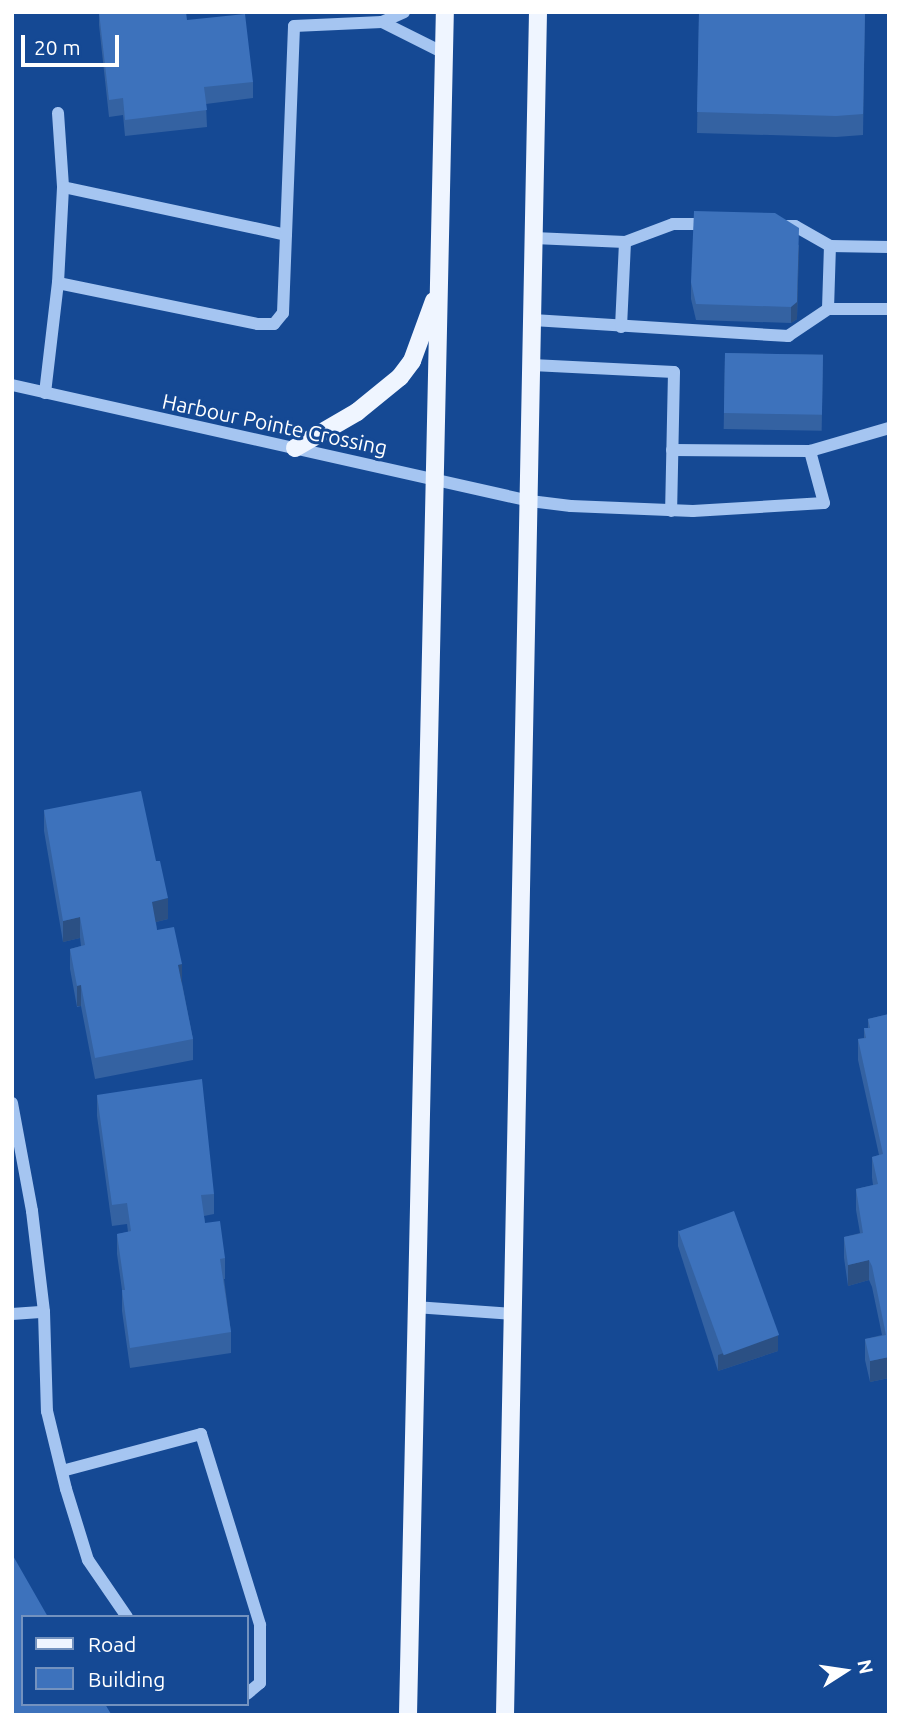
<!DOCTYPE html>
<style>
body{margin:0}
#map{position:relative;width:901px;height:1727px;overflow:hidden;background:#154994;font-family:Ubuntu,sans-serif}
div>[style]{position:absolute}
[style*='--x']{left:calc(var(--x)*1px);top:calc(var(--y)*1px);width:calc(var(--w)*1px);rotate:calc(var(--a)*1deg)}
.minor>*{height:12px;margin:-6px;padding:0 6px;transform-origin:6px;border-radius:6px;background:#a5c5f1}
.major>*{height:18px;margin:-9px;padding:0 9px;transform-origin:9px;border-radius:9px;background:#eff5ff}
.wall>*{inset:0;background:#3462a2;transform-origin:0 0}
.shaded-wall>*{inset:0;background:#2b5084;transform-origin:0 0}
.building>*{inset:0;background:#3d72bc;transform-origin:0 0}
span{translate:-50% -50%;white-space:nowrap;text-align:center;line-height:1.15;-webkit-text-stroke:6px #154994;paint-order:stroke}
.street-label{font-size:21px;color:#fff}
.frame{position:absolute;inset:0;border:14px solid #fff;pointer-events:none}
.legend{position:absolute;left:21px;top:1615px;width:228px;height:91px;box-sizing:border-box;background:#154994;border:2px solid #7392bf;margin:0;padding:9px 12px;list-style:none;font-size:21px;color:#fff}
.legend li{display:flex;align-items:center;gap:14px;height:35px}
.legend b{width:35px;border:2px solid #7392bf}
.north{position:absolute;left:810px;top:1636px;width:70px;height:70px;-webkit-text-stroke:5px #154994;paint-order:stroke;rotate:78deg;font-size:19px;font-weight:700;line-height:28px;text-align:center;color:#fff}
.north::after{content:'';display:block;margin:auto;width:24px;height:32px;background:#fff;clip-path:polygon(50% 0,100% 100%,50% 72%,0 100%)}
.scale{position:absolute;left:21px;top:35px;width:98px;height:32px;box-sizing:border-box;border:4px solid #fff;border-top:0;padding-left:9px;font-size:21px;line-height:24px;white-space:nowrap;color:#fff;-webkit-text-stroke:5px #154994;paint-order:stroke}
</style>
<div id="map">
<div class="minor">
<div style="--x:382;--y:22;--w:69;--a:26.6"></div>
<div style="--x:58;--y:113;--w:74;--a:86.1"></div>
<div style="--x:783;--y:226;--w:12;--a:0"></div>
<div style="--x:795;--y:226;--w:40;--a:29.7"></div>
<div style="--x:830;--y:246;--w:59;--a:1"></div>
<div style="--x:534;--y:238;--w:91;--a:2.5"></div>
<div style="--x:625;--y:242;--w:51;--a:-20.6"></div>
<div style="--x:673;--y:224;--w:36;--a:0"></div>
<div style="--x:58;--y:283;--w:96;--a:-87"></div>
<div style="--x:63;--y:187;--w:228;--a:12.1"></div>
<div style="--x:828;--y:309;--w:63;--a:-88.2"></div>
<div style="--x:533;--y:320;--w:256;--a:3.6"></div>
<div style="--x:788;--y:336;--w:48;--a:-34"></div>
<div style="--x:828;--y:309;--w:61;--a:0"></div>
<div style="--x:621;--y:327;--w:85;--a:-87.3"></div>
<div style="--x:532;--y:365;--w:142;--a:2.8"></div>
<div style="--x:674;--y:372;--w:139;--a:91.2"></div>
<div style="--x:12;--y:385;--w:531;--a:12.62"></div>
<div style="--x:530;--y:501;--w:41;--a:7"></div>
<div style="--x:571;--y:506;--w:122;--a:2.3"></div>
<div style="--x:693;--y:511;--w:131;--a:-3.5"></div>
<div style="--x:824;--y:503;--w:54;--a:-105.1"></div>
<div style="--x:45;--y:393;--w:111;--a:-83.3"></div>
<div style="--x:58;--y:283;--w:204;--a:11.6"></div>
<div style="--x:258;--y:324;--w:16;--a:0"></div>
<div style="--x:274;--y:324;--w:14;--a:-51"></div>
<div style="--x:283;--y:313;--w:287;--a:-87.8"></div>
<div style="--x:294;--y:26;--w:88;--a:-2.6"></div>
<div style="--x:382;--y:22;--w:24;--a:-24"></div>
<div style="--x:672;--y:450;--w:138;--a:0.4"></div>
<div style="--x:810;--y:451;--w:82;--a:-16.2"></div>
<div style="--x:12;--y:1103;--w:110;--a:79.5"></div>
<div style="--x:32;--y:1211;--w:102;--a:83.2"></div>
<div style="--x:415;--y:1307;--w:98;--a:4.1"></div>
<div style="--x:12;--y:1314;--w:32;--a:-4"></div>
<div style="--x:44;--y:1312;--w:99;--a:88.3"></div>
<div style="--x:47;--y:1411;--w:80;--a:76.3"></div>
<div style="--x:66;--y:1489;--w:74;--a:72.8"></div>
<div style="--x:88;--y:1560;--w:69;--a:55.6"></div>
<div style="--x:62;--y:1471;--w:144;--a:-14.9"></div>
<div style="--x:201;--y:1434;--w:200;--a:72.8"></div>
<div style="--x:260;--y:1625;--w:58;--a:90"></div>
<div style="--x:260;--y:1683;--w:17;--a:140"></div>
</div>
<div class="major">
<div style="--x:295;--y:448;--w:72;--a:-30.1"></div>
<div style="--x:357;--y:412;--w:55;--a:-39.1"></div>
<div style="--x:400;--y:377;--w:20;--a:-53"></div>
<div style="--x:412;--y:361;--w:64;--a:-69.9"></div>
<div style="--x:408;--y:1715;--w:1703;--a:-88.76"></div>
<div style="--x:505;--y:1715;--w:1703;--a:-88.89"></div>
</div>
<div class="wall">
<div style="clip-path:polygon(99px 12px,187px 20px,253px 82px,253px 98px,206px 104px,207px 127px,125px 136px,123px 115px,109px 117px,99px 25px)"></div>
<div style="clip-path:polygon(699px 12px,865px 12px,863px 135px,836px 137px,697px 133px)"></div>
<div style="clip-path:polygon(799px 245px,797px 319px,791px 323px,696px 320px,691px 299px,691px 282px)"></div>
<div style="left:725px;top:353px;width:98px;height:76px;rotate:1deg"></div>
<div style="clip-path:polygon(44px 810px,168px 919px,156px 922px,157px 930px,182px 983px,193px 1039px,193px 1060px,95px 1079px,81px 1006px,77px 1007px,70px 969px,70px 949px,81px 946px,80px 938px,63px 942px,44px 831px)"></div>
<div style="clip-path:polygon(889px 1014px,889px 1378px,870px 1382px,865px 1360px,865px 1339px,882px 1335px,872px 1287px,869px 1280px,848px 1286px,844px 1258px,844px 1237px,860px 1233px,856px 1210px,856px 1189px,873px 1185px,872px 1178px,872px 1157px,879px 1155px,858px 1060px,858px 1039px,864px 1038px,864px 1028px,868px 1028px,868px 1019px)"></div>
<div style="clip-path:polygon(97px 1095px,214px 1194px,214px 1214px,204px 1216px,205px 1223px,225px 1258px,225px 1279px,224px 1279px,231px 1332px,231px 1353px,130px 1368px,122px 1311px,122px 1290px,117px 1254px,117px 1234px,128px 1232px,127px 1224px,112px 1226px,97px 1116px)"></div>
<div style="clip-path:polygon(678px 1230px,778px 1351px,718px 1371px,678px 1246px)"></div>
</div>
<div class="shaded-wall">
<div style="clip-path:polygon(799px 245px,797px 319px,791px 323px,791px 307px)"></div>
<div style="clip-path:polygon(168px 898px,168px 919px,152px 923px,152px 902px)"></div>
<div style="clip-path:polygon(80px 917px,80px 938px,63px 942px,63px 921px)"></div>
<div style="clip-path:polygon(182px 964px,182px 985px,178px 965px)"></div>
<div style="left:81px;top:985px;width:21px;height:4px;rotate:90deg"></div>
<div style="clip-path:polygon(869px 1260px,869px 1280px,848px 1286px,848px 1265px)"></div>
<div style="clip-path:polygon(778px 1335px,778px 1351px,718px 1371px,718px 1355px)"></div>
<div style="clip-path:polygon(889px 1357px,889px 1378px,870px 1382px,870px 1361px)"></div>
</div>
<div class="building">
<div style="clip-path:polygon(99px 12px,186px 12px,187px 20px,245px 14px,253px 82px,204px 87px,207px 110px,125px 120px,123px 98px,109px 100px)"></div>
<div style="clip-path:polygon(699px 12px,865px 12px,863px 114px,836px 116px,697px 112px)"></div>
<div style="clip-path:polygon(694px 211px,775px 213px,799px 228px,797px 302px,791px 307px,696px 304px,691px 282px)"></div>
<div style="left:725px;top:353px;width:98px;height:60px;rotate:1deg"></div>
<div style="clip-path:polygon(141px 791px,156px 861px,160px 861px,168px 898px,152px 902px,157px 930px,174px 927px,182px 964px,178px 965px,193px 1039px,95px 1058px,81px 985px,77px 986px,70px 949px,85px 945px,80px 917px,63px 921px,44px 810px)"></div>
<div style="clip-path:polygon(889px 1014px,889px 1357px,870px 1361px,865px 1339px,886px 1335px,872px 1266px,869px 1260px,848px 1265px,844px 1237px,863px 1233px,856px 1189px,878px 1184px,872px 1157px,883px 1154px,858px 1039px,866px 1038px,864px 1028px,870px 1028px,868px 1019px)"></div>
<div style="clip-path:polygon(202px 1079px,214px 1194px,201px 1195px,205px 1223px,220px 1221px,225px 1258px,220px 1259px,231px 1332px,130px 1348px,122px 1290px,125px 1290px,117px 1234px,131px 1231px,127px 1203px,112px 1205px,97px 1095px)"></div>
<div style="left:734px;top:1211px;width:132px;height:59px;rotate:70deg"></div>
<div style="clip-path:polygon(12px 1554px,48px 1617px,23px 1617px,23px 1704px,105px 1704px,111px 1714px,12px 1715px)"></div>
</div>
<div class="street-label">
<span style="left:275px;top:424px;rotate:12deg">Harbour Pointe Crossing</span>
</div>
<div class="frame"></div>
<ul class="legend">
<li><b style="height:9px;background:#eff5ff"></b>Road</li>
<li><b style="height:19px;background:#3d72bc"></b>Building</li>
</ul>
<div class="north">N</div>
<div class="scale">20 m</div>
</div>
